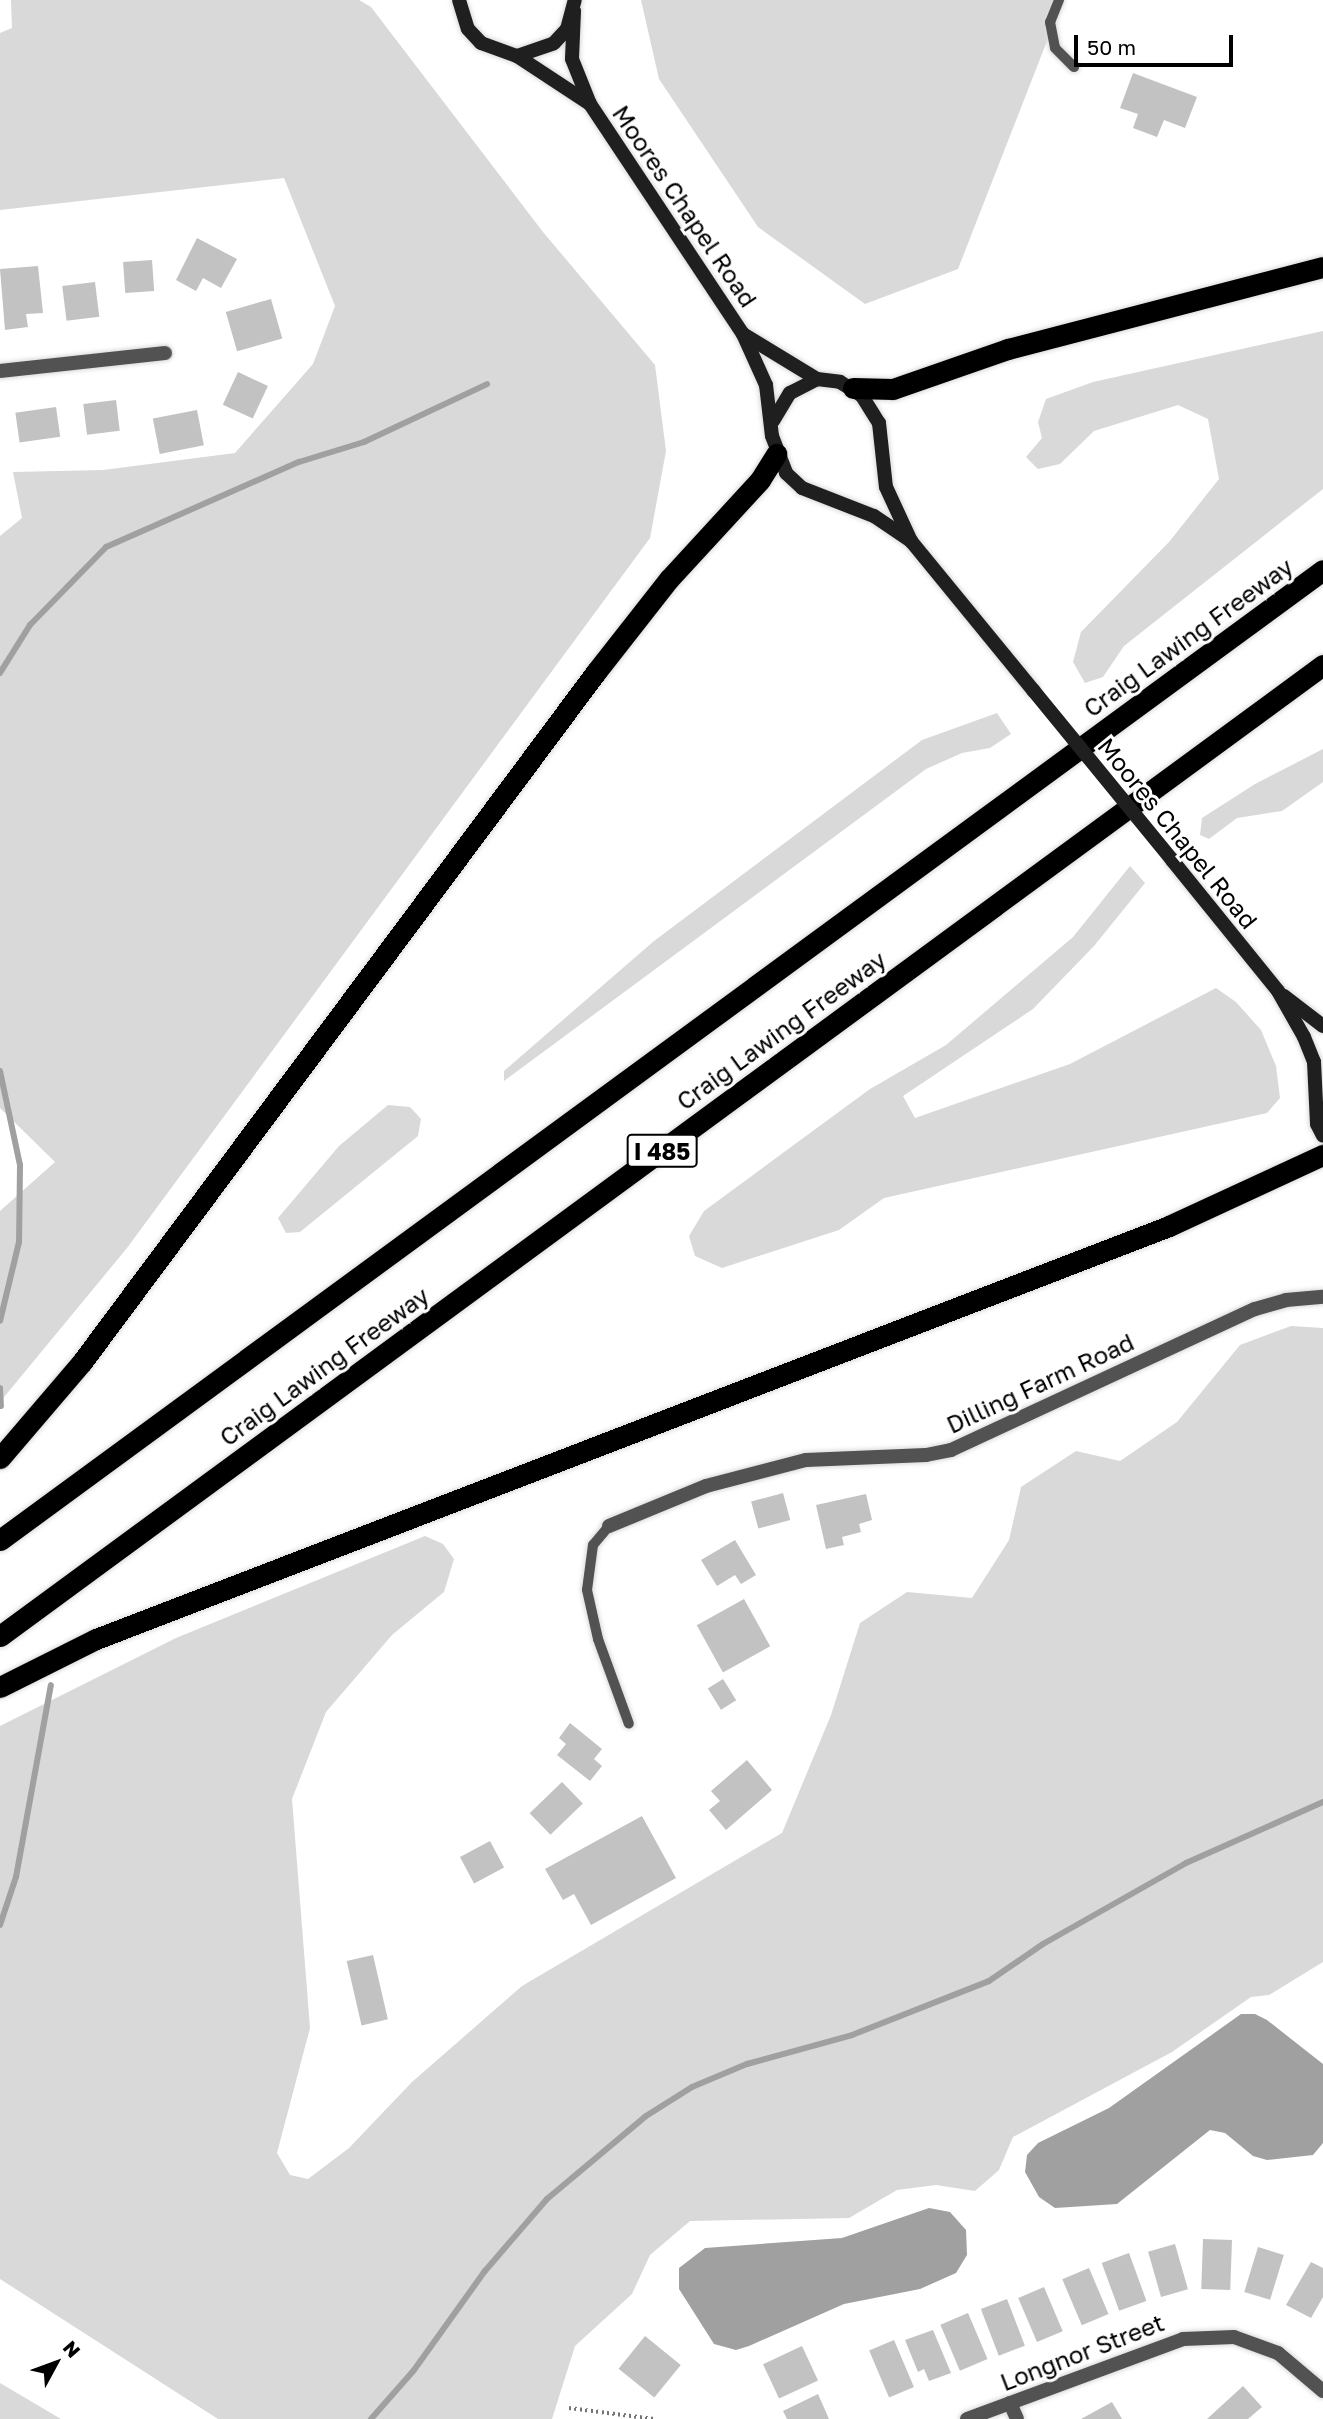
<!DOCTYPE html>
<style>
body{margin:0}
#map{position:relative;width:1323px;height:2419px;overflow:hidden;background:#fff;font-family:"Golos Text",sans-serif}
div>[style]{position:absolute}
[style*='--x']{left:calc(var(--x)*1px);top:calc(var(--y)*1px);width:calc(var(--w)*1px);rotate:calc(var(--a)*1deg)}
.green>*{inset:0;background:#d9d9d9}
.water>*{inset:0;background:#a0a0a0}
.stream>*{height:6px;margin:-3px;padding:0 3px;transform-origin:3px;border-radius:3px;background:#a0a0a0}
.building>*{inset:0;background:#c2c2c2;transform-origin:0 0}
.path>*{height:3.5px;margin-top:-1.75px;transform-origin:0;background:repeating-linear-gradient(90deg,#747474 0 2px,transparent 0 5.5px)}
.roads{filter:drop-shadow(0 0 2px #dbdbdb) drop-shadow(0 0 2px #dbdbdb)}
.service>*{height:10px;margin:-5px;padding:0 5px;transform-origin:5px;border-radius:5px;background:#525252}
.minor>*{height:14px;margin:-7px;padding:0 7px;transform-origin:7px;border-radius:7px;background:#525252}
.secondary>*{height:14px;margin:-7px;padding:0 7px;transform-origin:7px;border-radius:7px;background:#1f1f1f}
.motorway>*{height:21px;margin:-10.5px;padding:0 10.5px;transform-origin:10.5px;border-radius:10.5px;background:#000}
.secondary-bridge>*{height:14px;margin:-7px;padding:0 7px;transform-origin:7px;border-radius:7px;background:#1f1f1f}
span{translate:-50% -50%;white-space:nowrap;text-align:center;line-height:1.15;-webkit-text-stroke:6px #fff;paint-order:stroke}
.shield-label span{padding:2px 5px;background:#fff;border:2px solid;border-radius:5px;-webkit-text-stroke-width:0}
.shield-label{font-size:23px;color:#000;font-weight:700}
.street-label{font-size:24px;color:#000}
.north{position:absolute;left:21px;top:2328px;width:70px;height:70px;-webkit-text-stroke:5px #fff;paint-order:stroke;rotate:49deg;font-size:19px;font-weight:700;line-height:28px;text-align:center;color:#000}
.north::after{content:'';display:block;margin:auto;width:24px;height:32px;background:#000;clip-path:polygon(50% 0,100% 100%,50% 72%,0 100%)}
.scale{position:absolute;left:1074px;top:35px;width:159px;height:32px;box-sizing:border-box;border:4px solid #000;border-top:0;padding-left:9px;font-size:21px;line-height:24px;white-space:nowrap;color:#000;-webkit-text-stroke:5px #fff;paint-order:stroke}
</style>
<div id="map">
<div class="green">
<div style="clip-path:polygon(11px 0,359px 0,371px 7px,543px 232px,655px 365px,666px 451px,650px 538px,127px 1248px,0 1402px,0 1211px,55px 1162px,0 1108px,0 536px,22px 518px,13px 472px,103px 470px,235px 453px,313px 364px,335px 306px,284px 178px,0 210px,0 33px,12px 28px)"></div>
<div style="clip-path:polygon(641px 0,1063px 0,958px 269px,865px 304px,758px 227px,659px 79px)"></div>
<div style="clip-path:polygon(1323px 331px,1323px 489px,1124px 646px,1103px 677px,1085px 683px,1073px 662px,1081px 632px,1169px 542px,1219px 479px,1208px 419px,1178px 405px,1094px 431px,1060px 464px,1038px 469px,1026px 457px,1042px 438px,1038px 422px,1046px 399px,1093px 382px)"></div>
<div style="clip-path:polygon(997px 713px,1011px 734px,990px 748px,962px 753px,926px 769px,504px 1081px,504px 1071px,654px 941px,922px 740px)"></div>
<div style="clip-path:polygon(1323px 749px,1323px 782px,1282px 811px,1237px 818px,1209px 839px,1200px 835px,1202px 818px,1255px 784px)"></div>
<div style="clip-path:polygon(1130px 866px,1145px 883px,1094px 946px,1033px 1009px,903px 1096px,915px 1118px,1070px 1064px,1216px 988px,1236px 1002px,1261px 1030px,1276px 1066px,1280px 1098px,1267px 1113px,884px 1198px,839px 1230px,722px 1268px,695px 1256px,689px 1236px,704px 1211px,870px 1089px,946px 1045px,1073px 937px)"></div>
<div style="clip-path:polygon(388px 1105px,410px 1107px,421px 1119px,418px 1136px,300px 1232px,286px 1233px,278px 1218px,339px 1146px)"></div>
<div style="clip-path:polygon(1291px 1326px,1323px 1328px,1323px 1962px,1269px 1995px,1251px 1997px,1172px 2052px,1013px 2137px,999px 2170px,975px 2191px,936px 2185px,897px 2190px,849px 2218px,690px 2221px,650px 2255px,632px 2294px,575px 2346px,552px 2419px,218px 2419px,0 2279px,0 1726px,176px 1638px,425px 1536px,443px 1544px,454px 1559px,444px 1592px,392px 1635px,326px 1712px,292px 1799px,310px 2028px,277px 2153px,290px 2175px,308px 2179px,349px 2148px,412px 2082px,522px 1986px,782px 1833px,831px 1715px,860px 1623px,907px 1592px,972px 1598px,1009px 1540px,1021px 1487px,1076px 1451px,1120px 1461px,1177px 1422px,1240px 1345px)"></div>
<div style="clip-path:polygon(0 2383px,61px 2419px,0 2419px)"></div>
</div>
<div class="water">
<div style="clip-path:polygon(1241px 2014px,1255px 2014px,1267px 2020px,1323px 2064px,1323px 2143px,1313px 2155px,1267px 2160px,1253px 2156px,1225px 2133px,1210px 2130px,1117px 2204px,1055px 2208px,1039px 2197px,1025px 2172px,1027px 2155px,1038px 2143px,1109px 2108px)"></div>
<div style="clip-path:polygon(929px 2208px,950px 2212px,966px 2230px,967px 2255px,956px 2273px,920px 2289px,844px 2304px,749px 2346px,736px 2350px,714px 2344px,679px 2289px,679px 2268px,705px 2248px,842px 2238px)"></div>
</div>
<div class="stream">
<div style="--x:0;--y:673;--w:57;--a:-58"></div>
<div style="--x:30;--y:625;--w:109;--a:-45.7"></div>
<div style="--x:106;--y:547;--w:211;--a:-23.8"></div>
<div style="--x:299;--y:462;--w:68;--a:-17.1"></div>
<div style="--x:364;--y:442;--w:136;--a:-25.2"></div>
<div style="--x:0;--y:1071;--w:96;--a:78"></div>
<div style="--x:20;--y:1165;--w:77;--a:90.7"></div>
<div style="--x:19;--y:1242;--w:81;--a:103.5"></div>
<div style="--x:0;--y:1388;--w:18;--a:87"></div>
<div style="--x:0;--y:1925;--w:51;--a:-71.6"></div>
<div style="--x:16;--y:1877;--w:195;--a:-79.7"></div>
<div style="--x:371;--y:2419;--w:65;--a:-48.7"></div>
<div style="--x:414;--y:2370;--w:122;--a:-54.4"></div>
<div style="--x:485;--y:2271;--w:95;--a:-49.3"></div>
<div style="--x:547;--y:2199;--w:129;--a:-40"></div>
<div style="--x:646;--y:2116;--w:54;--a:-32.2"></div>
<div style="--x:692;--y:2087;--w:60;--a:-22.7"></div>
<div style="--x:747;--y:2064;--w:109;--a:-15.4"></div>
<div style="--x:852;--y:2035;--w:147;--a:-21.5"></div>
<div style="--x:989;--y:1981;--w:65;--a:-34.4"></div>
<div style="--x:1043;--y:1944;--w:164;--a:-29.5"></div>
<div style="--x:1186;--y:1863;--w:150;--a:-24"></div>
</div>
<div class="building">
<div style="clip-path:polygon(1133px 73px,1197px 97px,1185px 128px,1164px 120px,1157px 137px,1133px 128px,1138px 114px,1120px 108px)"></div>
<div style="clip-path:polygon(197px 238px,237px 259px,221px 288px,203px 278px,196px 291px,176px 280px)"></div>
<div style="left:152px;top:260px;width:31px;height:29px;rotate:86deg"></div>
<div style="clip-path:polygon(38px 266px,43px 313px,26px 314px,28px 327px,5px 330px,0 269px)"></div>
<div style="left:95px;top:282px;width:35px;height:33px;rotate:83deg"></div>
<div style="left:271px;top:299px;width:41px;height:47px;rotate:74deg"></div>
<div style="left:238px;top:372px;width:33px;height:36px;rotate:25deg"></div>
<div style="left:116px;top:400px;width:31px;height:33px;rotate:83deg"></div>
<div style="left:56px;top:407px;width:30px;height:41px;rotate:82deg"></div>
<div style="left:197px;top:410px;width:36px;height:45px;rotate:79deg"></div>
<div style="left:783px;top:1493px;width:28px;height:33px;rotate:75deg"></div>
<div style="clip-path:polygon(866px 1494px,872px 1520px,859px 1524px,861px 1532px,842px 1537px,844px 1545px,826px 1549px,816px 1505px)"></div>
<div style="clip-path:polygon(735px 1540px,756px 1575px,741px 1584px,735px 1575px,717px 1586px,701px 1560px)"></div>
<div style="left:744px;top:1599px;width:54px;height:54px;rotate:61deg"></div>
<div style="left:723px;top:1679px;width:25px;height:18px;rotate:58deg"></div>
<div style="clip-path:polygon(570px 1723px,602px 1749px,594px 1759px,602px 1766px,590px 1781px,557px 1755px,566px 1744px,559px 1738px)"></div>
<div style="clip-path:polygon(747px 1760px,772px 1790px,726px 1830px,709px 1810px,720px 1801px,711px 1791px)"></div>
<div style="left:562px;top:1782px;width:30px;height:45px;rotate:46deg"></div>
<div style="clip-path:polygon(642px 1816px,676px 1878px,591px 1925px,574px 1894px,563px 1900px,545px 1869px)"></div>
<div style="left:490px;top:1841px;width:30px;height:34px;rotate:62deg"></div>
<div style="left:373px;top:1955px;width:66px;height:27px;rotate:77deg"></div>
<div style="left:1203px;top:2239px;width:29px;height:50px;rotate:2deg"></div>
<div style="left:1175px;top:2244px;width:47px;height:28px;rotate:74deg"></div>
<div style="left:1258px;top:2247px;width:27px;height:47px;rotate:17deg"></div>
<div style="left:1129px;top:2253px;width:51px;height:29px;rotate:70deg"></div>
<div style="clip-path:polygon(1311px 2262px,1323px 2268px,1323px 2297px,1311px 2318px,1286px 2305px)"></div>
<div style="left:1089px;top:2268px;width:50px;height:29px;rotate:67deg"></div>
<div style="left:1044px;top:2287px;width:48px;height:28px;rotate:67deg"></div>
<div style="left:1007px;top:2299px;width:50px;height:28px;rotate:69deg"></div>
<div style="left:968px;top:2313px;width:50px;height:30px;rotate:67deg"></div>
<div style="clip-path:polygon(933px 2330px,951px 2373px,929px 2381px,924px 2369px,918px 2372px,905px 2340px)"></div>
<div style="left:645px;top:2336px;width:46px;height:42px;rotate:39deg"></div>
<div style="left:894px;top:2340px;width:51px;height:27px;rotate:67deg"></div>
<div style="left:802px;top:2346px;width:38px;height:43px;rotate:65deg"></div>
<div style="clip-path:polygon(1243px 2386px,1262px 2407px,1248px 2419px,1207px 2419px)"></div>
<div style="clip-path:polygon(818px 2394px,829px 2419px,787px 2419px,783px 2411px)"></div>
<div style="clip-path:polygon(1112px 2402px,1122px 2419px,1081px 2419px)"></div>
</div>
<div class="path">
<div style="--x:569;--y:2408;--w:86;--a:7.4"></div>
</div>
<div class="roads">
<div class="service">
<div style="--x:1059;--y:0;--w:24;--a:112"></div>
<div style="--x:1050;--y:22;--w:26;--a:79"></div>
<div style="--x:1055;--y:48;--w:27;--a:45"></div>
<div style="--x:609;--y:1526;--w:25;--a:130"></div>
<div style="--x:593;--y:1545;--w:45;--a:97.6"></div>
<div style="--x:587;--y:1590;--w:50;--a:77.3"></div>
<div style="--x:598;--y:1639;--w:90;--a:70"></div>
</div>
<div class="minor">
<div style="--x:0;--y:371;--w:166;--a:-6.2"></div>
<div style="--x:609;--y:1526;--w:105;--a:-22.4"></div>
<div style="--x:706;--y:1486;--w:103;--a:-14.6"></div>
<div style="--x:806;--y:1460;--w:120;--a:-2.4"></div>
<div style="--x:926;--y:1455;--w:25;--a:-11"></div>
<div style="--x:951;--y:1450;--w:335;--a:-24.9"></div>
<div style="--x:1255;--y:1309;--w:32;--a:-16"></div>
<div style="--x:1286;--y:1300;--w:37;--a:-5"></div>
<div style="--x:1010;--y:2403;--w:17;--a:66"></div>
<div style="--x:967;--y:2419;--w:230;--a:-20.3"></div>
<div style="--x:1183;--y:2339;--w:51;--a:-2.2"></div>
<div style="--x:1234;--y:2337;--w:47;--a:20"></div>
<div style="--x:1278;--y:2353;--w:59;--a:40.2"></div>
</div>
<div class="secondary">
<div style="--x:459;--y:0;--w:30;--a:73"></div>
<div style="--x:468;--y:29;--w:19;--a:47"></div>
<div style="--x:481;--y:43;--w:38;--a:20"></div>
<div style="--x:517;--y:56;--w:39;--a:-19"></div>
<div style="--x:554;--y:43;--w:19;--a:-47"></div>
<div style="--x:567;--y:29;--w:30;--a:-75"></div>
<div style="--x:574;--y:11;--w:48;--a:92.4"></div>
<div style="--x:572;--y:59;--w:48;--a:68.2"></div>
<div style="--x:590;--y:104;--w:276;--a:56.4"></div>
<div style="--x:743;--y:334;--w:56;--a:65.7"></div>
<div style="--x:766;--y:385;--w:51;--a:83.3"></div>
<div style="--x:772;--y:436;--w:40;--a:69"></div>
<div style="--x:786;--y:473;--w:22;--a:43"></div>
<div style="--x:802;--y:488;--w:77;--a:21.3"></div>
<div style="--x:874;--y:516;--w:45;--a:34"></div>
<div style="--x:517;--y:56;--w:87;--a:33.3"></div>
<div style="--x:743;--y:334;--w:87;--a:31.3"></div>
<div style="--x:773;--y:421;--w:33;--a:-59"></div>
<div style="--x:790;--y:393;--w:30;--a:-27"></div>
<div style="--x:817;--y:379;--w:23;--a:7"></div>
<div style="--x:840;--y:382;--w:26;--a:32"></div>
<div style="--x:862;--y:396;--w:32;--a:58"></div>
<div style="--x:879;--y:423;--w:64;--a:83.8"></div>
<div style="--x:886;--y:487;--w:60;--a:65.2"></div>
<div style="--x:911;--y:541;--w:193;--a:50.7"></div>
<div style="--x:1172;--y:860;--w:169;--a:51"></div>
<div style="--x:1278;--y:991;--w:53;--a:60.5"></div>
<div style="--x:1304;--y:1037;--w:27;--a:68"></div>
<div style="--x:1314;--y:1062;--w:62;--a:87.2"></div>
<div style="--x:1317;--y:1124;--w:13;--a:63"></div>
<div style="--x:1284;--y:996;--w:49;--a:37.6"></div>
</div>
<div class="motorway">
<div style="--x:853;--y:388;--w:40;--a:1.4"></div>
<div style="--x:893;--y:389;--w:122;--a:-19.2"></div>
<div style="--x:1008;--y:349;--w:325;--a:-14.6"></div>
<div style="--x:0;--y:1458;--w:126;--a:-49.5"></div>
<div style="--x:82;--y:1362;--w:860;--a:-53.32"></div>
<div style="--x:596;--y:672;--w:118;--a:-51.9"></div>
<div style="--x:669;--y:579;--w:134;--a:-47.4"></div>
<div style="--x:760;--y:480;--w:31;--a:-58"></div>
<div style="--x:0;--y:1540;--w:1640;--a:-36.25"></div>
<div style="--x:0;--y:1636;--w:1641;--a:-36.28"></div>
<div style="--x:0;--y:1687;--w:107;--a:-26.6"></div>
<div style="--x:96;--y:1639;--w:1150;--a:-21.05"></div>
<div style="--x:1169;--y:1226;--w:170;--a:-24.8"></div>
</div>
</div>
<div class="secondary-bridge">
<div style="--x:1033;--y:690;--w:220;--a:50.7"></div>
</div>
<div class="shield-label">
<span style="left:662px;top:1151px">I 485</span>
</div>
<div class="street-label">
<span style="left:685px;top:206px;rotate:56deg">Moores Chapel Road</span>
<span style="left:1188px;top:637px;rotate:-36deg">Craig Lawing Freeway</span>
<span style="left:1178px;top:833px;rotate:51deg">Moores Chapel Road</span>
<span style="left:781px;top:1030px;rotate:-36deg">Craig Lawing Freeway</span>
<span style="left:324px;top:1366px;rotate:-36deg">Craig Lawing Freeway</span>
<span style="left:1040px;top:1383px;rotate:-25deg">Dilling Farm Road</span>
<span style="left:1082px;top:2352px;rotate:-21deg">Longnor Street</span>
</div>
<div class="north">N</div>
<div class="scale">50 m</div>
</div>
